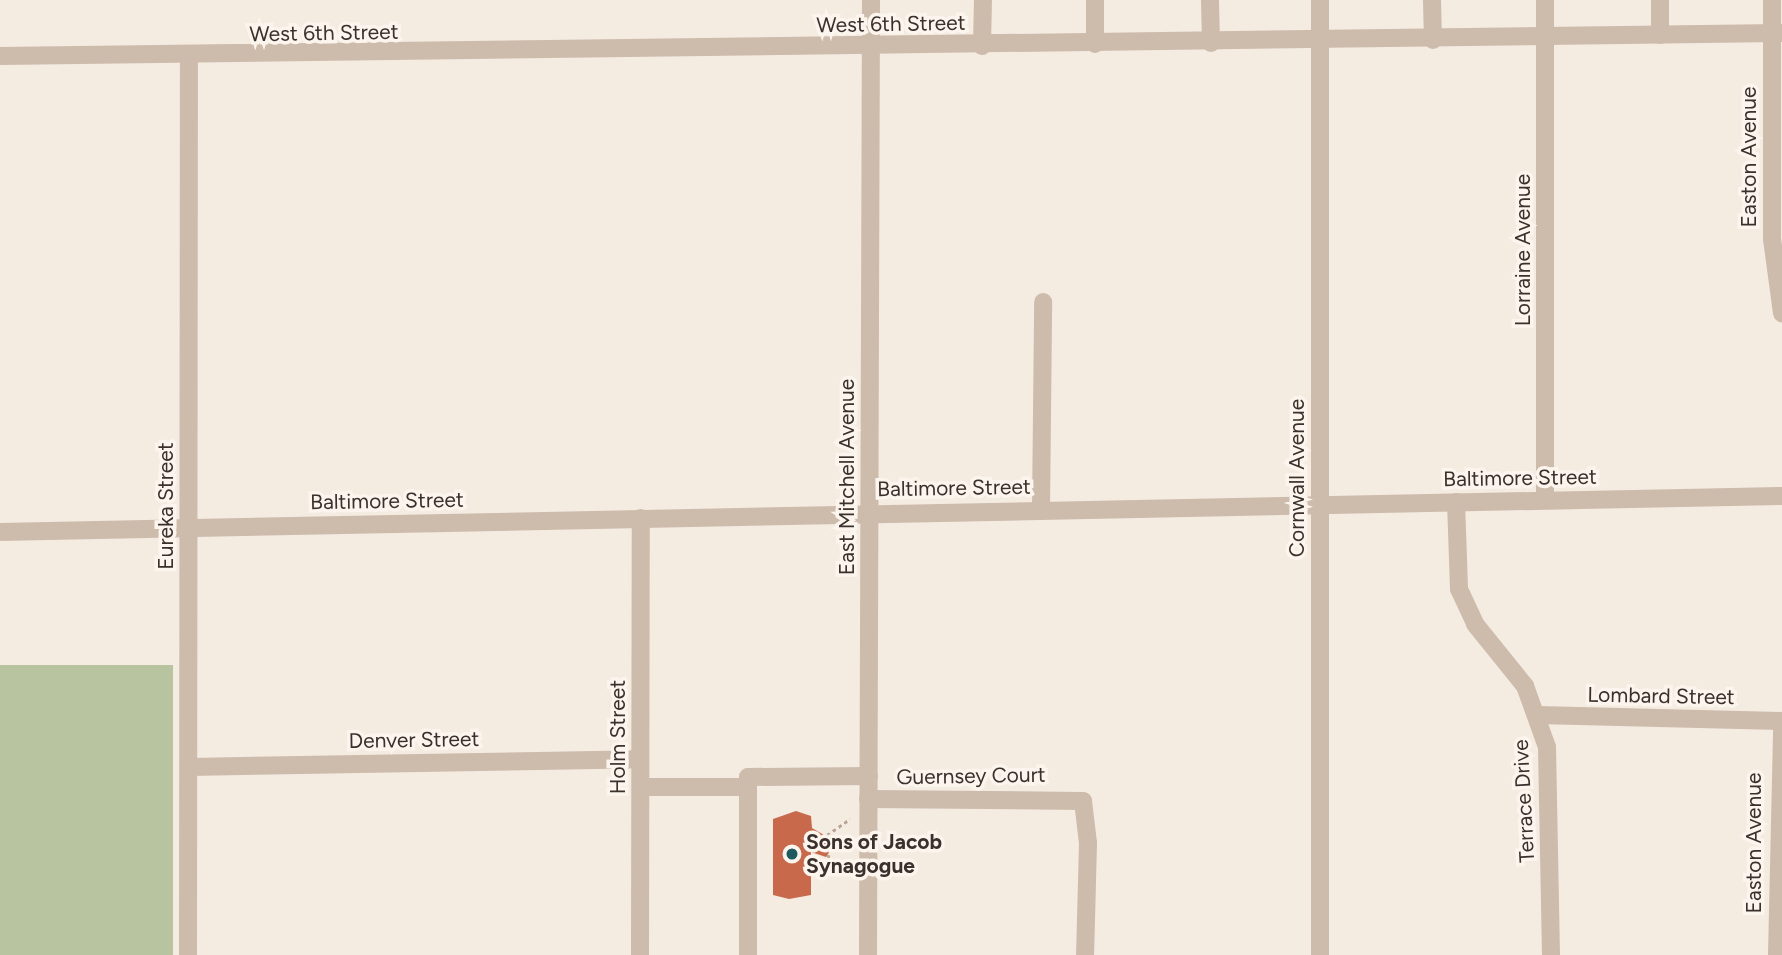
<!DOCTYPE html>
<style>
body{margin:0}
#map{position:relative;width:1782px;height:955px;overflow:hidden;background:#f4ebe1;font-family:Figtree,sans-serif}
div>[style]{position:absolute}
[style*='--x']{left:calc(var(--x)*1px);top:calc(var(--y)*1px);width:calc(var(--w)*1px);rotate:calc(var(--a)*1deg)}
.green>*{inset:0;background:#b8c4a0;transform-origin:0 0}
.building>*{inset:0;background:#c8694b}
.path>*{height:2.5px;margin-top:-1.25px;transform-origin:0;background:repeating-linear-gradient(90deg,#b9a596 0 3.5px,transparent 0 7px)}
.minor>*{height:18px;margin:-9px;padding:0 9px;transform-origin:9px;border-radius:9px;background:#cdbbac}
.dots>*{width:19px;height:19px;translate:-50% -50%;box-sizing:border-box;border:4px solid #fbf5ee;border-radius:50%}
span{translate:-50% -50%;white-space:nowrap;text-align:center;line-height:1.15;-webkit-text-stroke:7px #fbf5ee;paint-order:stroke}
.street-label{font-size:21px;color:#3b302b}
.poi-label{font-size:21px;color:#3b302b;font-weight:700}
.left{translate:0 -50%;text-align:left}
</style>
<div id="map">
<div class="green">
<div style="left:173px;top:665px;width:290px;height:173px;rotate:90deg"></div>
</div>
<div class="building">
<div style="clip-path:polygon(796px 811px,811px 816px,812px 828px,829px 838px,830px 851px,826px 857px,811px 852px,811px 895px,789px 899px,773px 895px,773px 819px)"></div>
</div>
<div class="path">
<div style="--x:827;--y:835;--w:28;--a:-35"></div>
<div style="--x:827;--y:855;--w:26;--a:32"></div>
</div>
<div class="minor">
<div style="--x:1210;--y:0;--w:43;--a:88.7"></div>
<div style="--x:1320;--y:0;--w:955;--a:90"></div>
<div style="--x:1432;--y:0;--w:40;--a:88.6"></div>
<div style="--x:1660;--y:0;--w:35;--a:90"></div>
<div style="--x:1772;--y:0;--w:239;--a:90"></div>
<div style="--x:1772;--y:239;--w:75;--a:82.3"></div>
<div style="--x:1095;--y:44;--w:44;--a:-90"></div>
<div style="--x:982;--y:46;--w:46;--a:-88.8"></div>
<div style="--x:0;--y:56;--w:1782;--a:-0.74"></div>
<div style="--x:1545;--y:499;--w:499;--a:-90"></div>
<div style="--x:1456;--y:502;--w:87;--a:88"></div>
<div style="--x:1459;--y:589;--w:38;--a:65"></div>
<div style="--x:1475;--y:624;--w:80;--a:51.1"></div>
<div style="--x:1525;--y:686;--w:65;--a:70.2"></div>
<div style="--x:1547;--y:747;--w:208;--a:88.9"></div>
<div style="--x:1041;--y:509;--w:207;--a:-89.4"></div>
<div style="--x:0;--y:532;--w:1782;--a:-1.16"></div>
<div style="--x:1538;--y:715;--w:244;--a:1.4"></div>
<div style="--x:189;--y:767;--w:451;--a:-1"></div>
<div style="--x:641;--y:787;--w:107;--a:0"></div>
<div style="--x:868;--y:799;--w:215;--a:0.5"></div>
<div style="--x:1083;--y:801;--w:42;--a:83.2"></div>
<div style="--x:1088;--y:843;--w:112;--a:91.5"></div>
<div style="--x:188;--y:955;--w:897;--a:-89.94"></div>
<div style="--x:640;--y:955;--w:437;--a:-89.9"></div>
<div style="--x:748;--y:955;--w:178;--a:-90"></div>
<div style="--x:748;--y:777;--w:121;--a:-0.5"></div>
<div style="--x:868;--y:955;--w:955;--a:-89.82"></div>
<div style="--x:1777;--y:955;--w:224;--a:-88.7"></div>
</div>
<div class="dots">
<div style="left:792px;top:854px;background:#1f5a5e"></div>
</div>
<div class="street-label">
<span style="left:891px;top:24px;rotate:-1deg">West 6th Street</span>
<span style="left:324px;top:33px;rotate:-1deg">West 6th Street</span>
<span style="left:1749px;top:157px;rotate:-90deg">Easton Avenue</span>
<span style="left:1523px;top:250px;rotate:-90deg">Lorraine Avenue</span>
<span style="left:847px;top:477px;rotate:-90deg">East Mitchell Avenue</span>
<span style="left:1297px;top:478px;rotate:-90deg">Cornwall Avenue</span>
<span style="left:1520px;top:478px;rotate:-1deg">Baltimore Street</span>
<span style="left:954px;top:488px;rotate:-1deg">Baltimore Street</span>
<span style="left:387px;top:501px;rotate:-1deg">Baltimore Street</span>
<span style="left:166px;top:506px;rotate:-90deg">Eureka Street</span>
<span style="left:1661px;top:696px;rotate:1deg">Lombard Street</span>
<span style="left:618px;top:737px;rotate:-90deg">Holm Street</span>
<span style="left:414px;top:740px;rotate:-1deg">Denver Street</span>
<span style="left:971px;top:776px;rotate:-1deg">Guernsey Court</span>
<span style="left:1524px;top:801px;rotate:-93deg">Terrace Drive</span>
<span style="left:1754px;top:843px;rotate:-90deg">Easton Avenue</span>
</div>
<div class="poi-label">
<span class="left" style="left:806px;top:854px">Sons of Jacob<br>Synagogue</span>
</div>
</div>
